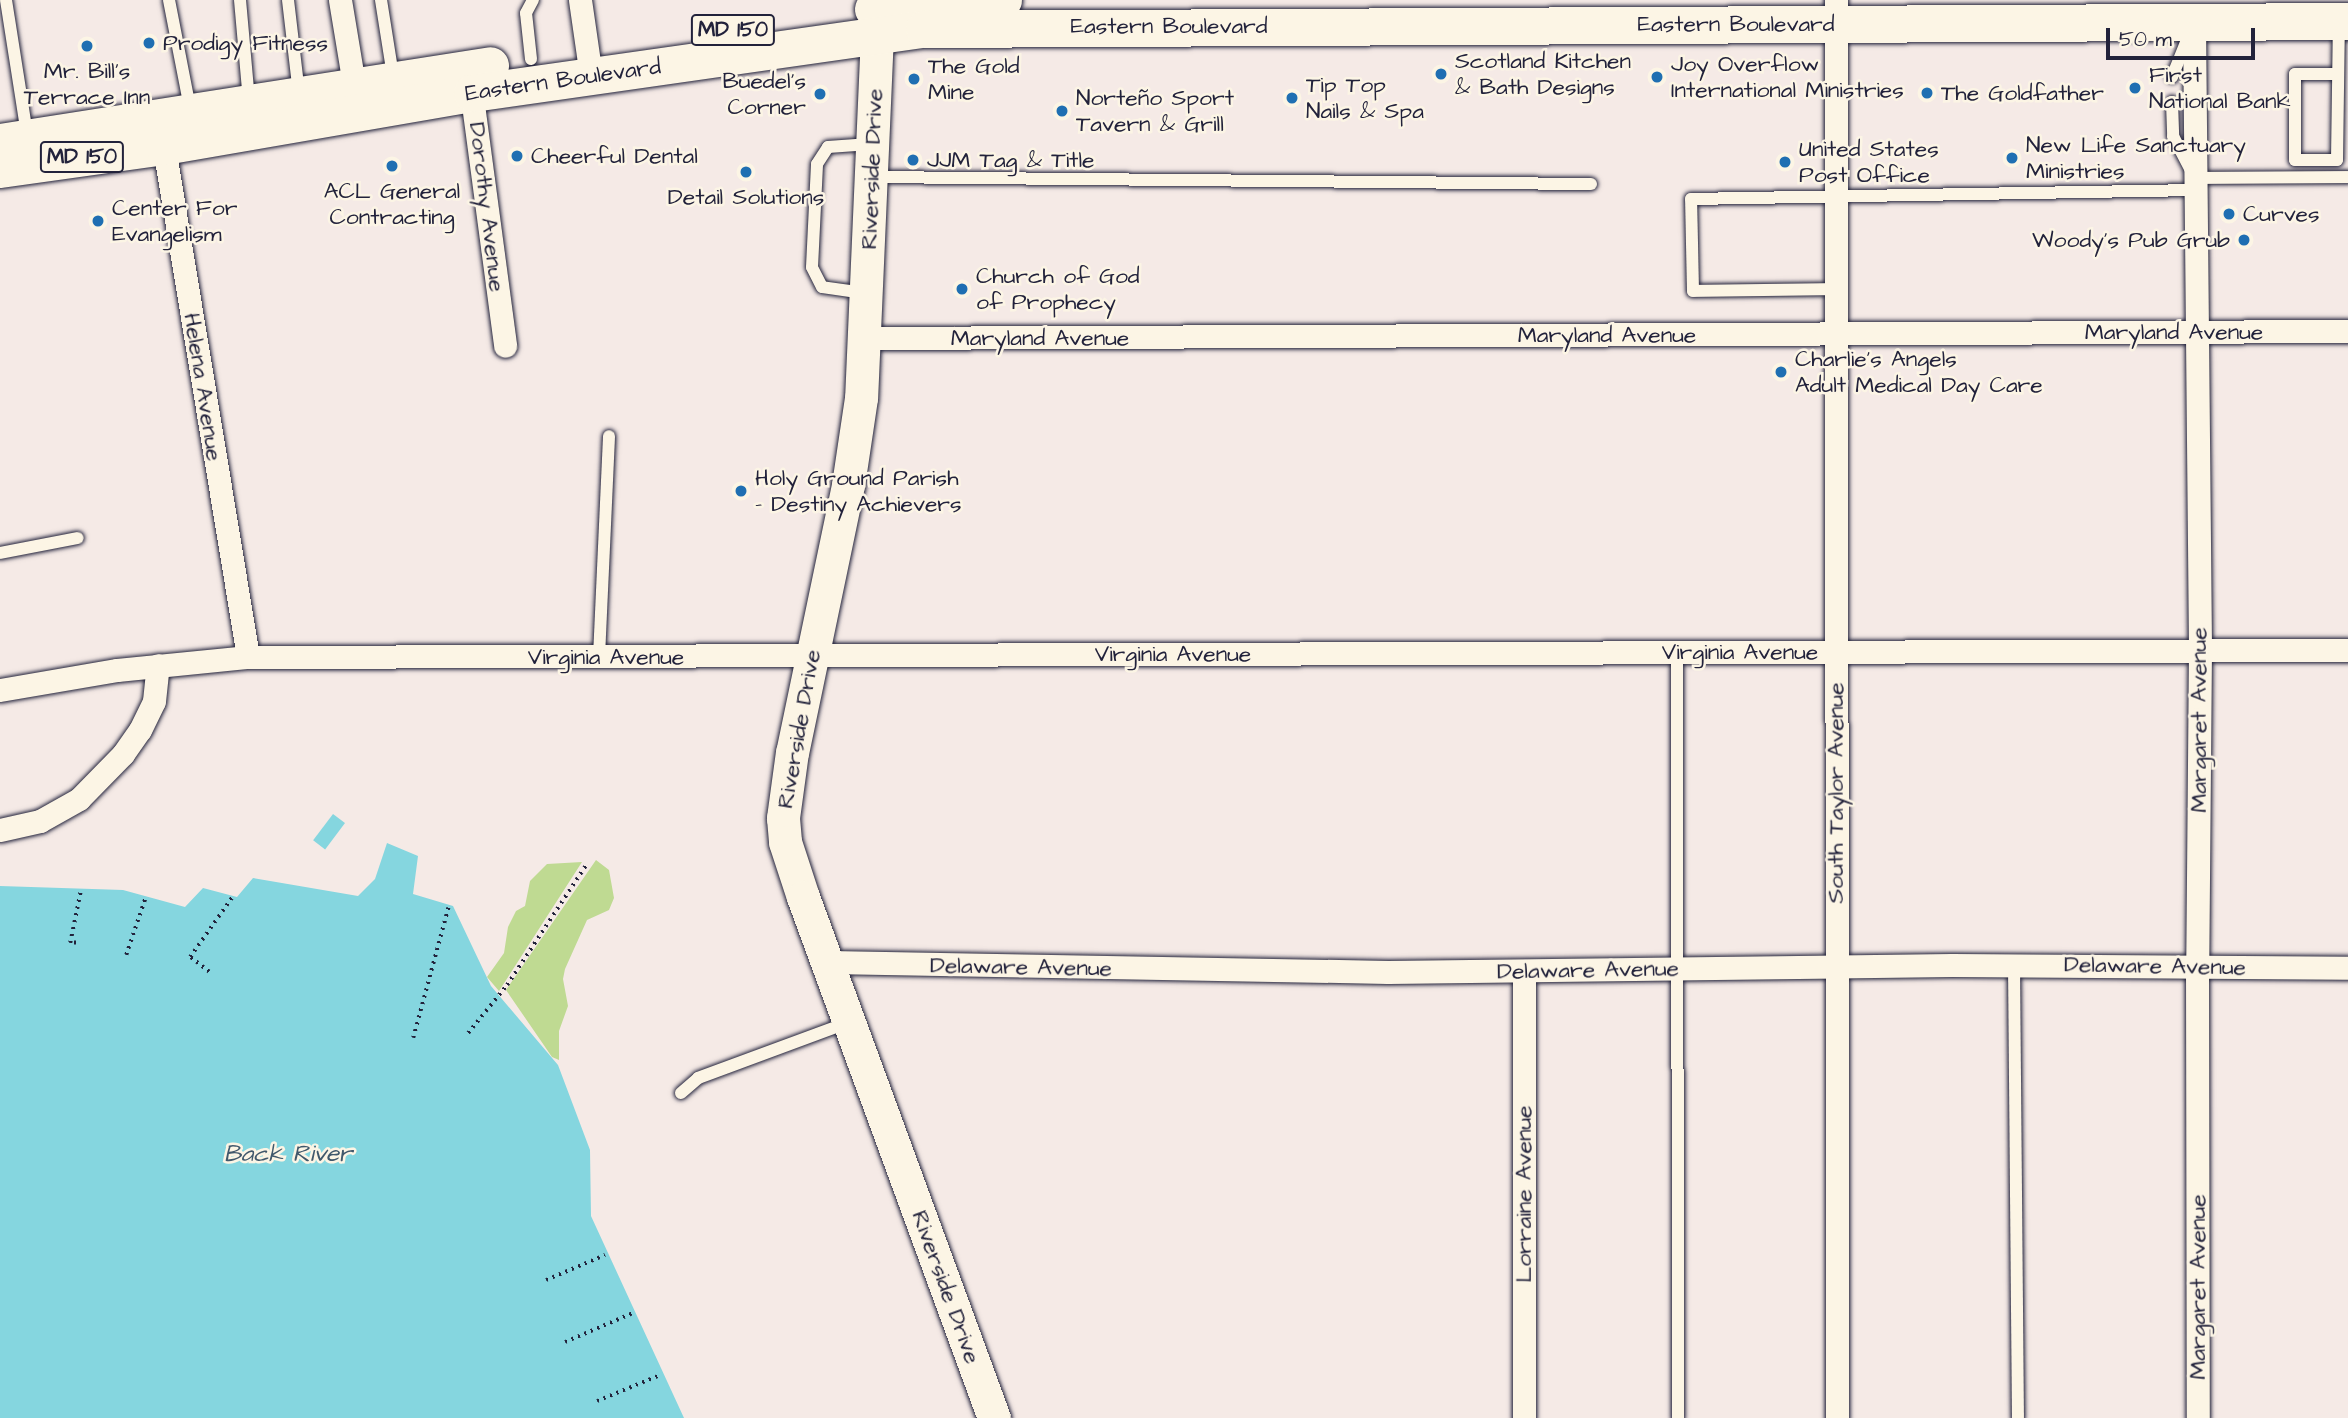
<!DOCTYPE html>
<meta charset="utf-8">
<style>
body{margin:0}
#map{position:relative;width:2348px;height:1418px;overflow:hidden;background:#f5eae6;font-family:"Architects Daughter",sans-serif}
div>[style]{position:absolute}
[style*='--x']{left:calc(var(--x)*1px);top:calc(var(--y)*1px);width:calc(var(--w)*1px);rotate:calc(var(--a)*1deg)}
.green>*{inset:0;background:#bfda92}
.water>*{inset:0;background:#85d6df;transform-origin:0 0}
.path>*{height:3.5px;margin-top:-1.75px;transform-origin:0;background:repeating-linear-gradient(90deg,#22223b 0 2px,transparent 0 7px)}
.roads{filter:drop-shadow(0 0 2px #22223b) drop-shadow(0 0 2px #22223b)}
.lane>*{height:12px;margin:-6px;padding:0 6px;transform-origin:6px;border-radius:6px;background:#fcf5e5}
.street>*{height:23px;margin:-11.5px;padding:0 11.5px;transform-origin:11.5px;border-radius:11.5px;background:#fcf5e5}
.secondary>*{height:33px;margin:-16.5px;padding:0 16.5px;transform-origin:16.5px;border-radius:16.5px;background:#fcf5e5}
.primary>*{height:37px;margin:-18.5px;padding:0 18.5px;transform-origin:18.5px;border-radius:18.5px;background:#fcf5e5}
.dots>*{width:19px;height:19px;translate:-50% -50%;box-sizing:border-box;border:4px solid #fcf5e5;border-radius:50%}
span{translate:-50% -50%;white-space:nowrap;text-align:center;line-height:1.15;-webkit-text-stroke:5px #fcf5e5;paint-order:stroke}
.shield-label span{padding:2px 5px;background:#fcf5e5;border:2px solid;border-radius:5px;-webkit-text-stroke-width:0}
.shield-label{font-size:21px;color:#22223b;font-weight:700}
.street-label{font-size:23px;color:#22223b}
.poi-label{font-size:23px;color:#22223b}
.left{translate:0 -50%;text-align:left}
.right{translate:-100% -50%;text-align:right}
.water-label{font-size:24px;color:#40586c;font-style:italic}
.scale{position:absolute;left:2106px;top:28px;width:149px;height:32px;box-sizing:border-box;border:4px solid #22223b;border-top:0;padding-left:9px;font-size:21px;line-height:24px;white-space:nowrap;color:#22223b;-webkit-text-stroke:5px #fcf5e5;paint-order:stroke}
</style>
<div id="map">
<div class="green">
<div style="clip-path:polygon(596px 860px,609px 870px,614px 898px,609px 910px,587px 920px,565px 969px,563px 979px,568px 1006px,559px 1031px,559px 1060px,552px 1057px,506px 990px)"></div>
<div style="clip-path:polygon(582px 862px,499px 991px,487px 977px,504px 953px,508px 927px,516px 911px,525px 906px,530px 881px,547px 864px)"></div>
</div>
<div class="water">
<div style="left:333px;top:814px;width:15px;height:33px;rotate:37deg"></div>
<div style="clip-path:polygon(387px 843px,418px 856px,413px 894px,453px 906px,491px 986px,558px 1065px,590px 1150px,591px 1216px,684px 1418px,0 1418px,0 886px,123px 890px,185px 907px,203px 888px,237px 897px,253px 878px,358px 896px,375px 879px)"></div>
</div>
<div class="path">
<div style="--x:76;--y:943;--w:6;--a:180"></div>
<div style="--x:70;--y:943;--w:55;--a:-78.5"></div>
<div style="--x:126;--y:955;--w:62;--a:-71.3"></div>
<div style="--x:209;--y:972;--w:24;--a:-142"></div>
<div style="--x:190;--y:957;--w:75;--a:-54.8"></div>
<div style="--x:468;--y:1033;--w:62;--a:-50.9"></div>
<div style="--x:507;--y:985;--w:144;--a:-56.6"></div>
<div style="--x:413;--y:1038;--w:135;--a:-74.9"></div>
<div style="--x:546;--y:1280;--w:64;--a:-23"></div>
<div style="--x:565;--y:1342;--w:74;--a:-23.1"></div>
<div style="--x:597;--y:1401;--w:68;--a:-22.4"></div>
</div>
<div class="roads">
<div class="lane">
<div style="--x:6;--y:0;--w:136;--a:81.1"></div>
<div style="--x:169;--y:0;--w:110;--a:79"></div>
<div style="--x:240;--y:0;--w:100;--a:84.9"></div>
<div style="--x:288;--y:0;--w:95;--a:83.3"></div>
<div style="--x:381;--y:0;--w:77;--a:81"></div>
<div style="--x:531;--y:59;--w:46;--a:-96.2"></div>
<div style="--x:526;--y:13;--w:15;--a:-62"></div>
<div style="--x:2338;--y:74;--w:43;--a:180"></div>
<div style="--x:2295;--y:74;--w:86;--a:90"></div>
<div style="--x:2295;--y:160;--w:42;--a:0"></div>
<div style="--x:2337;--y:160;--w:135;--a:-89.2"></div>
<div style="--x:2172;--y:77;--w:45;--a:-68"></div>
<div style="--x:2172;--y:102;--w:34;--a:88"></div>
<div style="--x:2173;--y:136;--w:47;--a:62.4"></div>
<div style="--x:2195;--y:178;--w:153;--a:-0.4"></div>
<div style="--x:872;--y:177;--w:719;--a:0.56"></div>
<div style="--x:1835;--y:289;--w:142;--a:179.2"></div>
<div style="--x:1693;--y:291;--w:92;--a:-91.2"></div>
<div style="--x:1691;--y:199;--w:504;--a:-1.02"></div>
<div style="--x:864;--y:293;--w:42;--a:-171.9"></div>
<div style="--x:822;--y:287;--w:22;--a:-117"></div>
<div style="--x:812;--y:267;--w:103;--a:-87.2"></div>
<div style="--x:817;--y:164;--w:20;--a:-57"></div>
<div style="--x:828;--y:147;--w:42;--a:-4.1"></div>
<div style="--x:0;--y:553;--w:79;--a:-10.9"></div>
<div style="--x:1677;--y:652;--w:766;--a:89.93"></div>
<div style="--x:599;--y:657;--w:221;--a:-87.4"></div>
<div style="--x:2014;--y:964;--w:454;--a:89.5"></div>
<div style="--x:681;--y:1093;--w:23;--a:-41"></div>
<div style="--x:698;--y:1078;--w:159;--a:-20.3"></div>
</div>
<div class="street">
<div style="--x:340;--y:0;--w:86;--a:80.6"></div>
<div style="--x:580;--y:0;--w:77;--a:81.8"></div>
<div style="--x:1836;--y:0;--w:1418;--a:89.96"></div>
<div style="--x:2194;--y:22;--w:627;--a:89.45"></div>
<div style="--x:2200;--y:649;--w:317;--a:90.5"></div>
<div style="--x:2197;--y:966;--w:452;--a:89.9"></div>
<div style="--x:470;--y:82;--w:266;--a:82.4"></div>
<div style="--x:162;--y:135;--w:529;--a:80.64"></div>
<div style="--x:866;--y:338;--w:1482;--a:-0.27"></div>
<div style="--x:0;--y:690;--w:119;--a:-9.7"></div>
<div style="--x:117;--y:670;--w:132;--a:-5.7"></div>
<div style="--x:248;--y:657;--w:2100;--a:-0.19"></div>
<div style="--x:0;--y:830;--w:41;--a:-12.7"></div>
<div style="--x:40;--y:821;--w:45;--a:-29.4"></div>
<div style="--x:79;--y:799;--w:63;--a:-45.6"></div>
<div style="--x:123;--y:754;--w:29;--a:-55"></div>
<div style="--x:140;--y:730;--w:32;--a:-64"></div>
<div style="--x:154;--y:701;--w:36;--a:-84"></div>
<div style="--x:829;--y:962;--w:559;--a:1.02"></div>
<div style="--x:1388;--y:972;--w:564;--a:-0.71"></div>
<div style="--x:1952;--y:965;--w:396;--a:0.4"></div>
<div style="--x:1524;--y:971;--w:447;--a:90"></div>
</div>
<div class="secondary">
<div style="--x:878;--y:11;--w:387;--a:92.5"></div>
<div style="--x:861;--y:398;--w:88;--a:98.5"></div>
<div style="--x:848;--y:485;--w:273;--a:101.8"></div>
<div style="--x:792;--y:752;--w:67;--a:97.8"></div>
<div style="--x:783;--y:818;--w:24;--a:85"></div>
<div style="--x:785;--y:842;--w:58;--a:71.9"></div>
<div style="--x:803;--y:897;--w:555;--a:69.87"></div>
</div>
<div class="primary">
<div style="--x:873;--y:9;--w:67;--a:-6"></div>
<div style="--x:940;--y:2;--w:63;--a:-1.8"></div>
<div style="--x:0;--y:142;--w:496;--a:-8.9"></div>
<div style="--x:0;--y:169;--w:166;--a:-8"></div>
<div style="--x:164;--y:146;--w:313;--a:-9.8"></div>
<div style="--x:472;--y:93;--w:457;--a:-8.1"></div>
<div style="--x:924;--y:29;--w:1424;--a:-0.32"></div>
</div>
</div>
<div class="dots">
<div style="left:149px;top:43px;background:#1f6fb2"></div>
<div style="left:87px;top:46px;background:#1f6fb2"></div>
<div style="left:1441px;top:74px;background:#1f6fb2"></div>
<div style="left:1657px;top:77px;background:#1f6fb2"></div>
<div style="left:914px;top:79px;background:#1f6fb2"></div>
<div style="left:2135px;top:88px;background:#1f6fb2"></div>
<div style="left:1927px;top:93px;background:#1f6fb2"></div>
<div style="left:820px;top:94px;background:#1f6fb2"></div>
<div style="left:1292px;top:98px;background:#1f6fb2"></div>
<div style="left:1062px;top:111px;background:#1f6fb2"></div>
<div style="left:517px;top:156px;background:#1f6fb2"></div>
<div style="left:2012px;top:158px;background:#1f6fb2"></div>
<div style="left:913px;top:160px;background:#1f6fb2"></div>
<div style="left:1785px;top:162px;background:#1f6fb2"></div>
<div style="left:392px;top:166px;background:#1f6fb2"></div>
<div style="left:746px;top:172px;background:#1f6fb2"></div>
<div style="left:2229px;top:214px;background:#1f6fb2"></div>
<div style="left:98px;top:221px;background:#1f6fb2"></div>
<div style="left:2244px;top:240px;background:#1f6fb2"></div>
<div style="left:962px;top:289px;background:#1f6fb2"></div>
<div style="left:1781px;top:372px;background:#1f6fb2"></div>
<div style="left:741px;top:491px;background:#1f6fb2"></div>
</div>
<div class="shield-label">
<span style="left:733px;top:30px">MD 150</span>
<span style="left:82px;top:157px">MD 150</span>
</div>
<div class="street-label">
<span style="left:1736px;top:24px">Eastern Boulevard</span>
<span style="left:1169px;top:26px">Eastern Boulevard</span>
<span style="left:563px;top:80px;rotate:-8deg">Eastern Boulevard</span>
<span style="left:872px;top:169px;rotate:-88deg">Riverside Drive</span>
<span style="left:487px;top:207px;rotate:83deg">Dorothy Avenue</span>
<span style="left:2174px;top:332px">Maryland Avenue</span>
<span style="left:1607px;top:335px">Maryland Avenue</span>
<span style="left:1040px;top:338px">Maryland Avenue</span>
<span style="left:203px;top:387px;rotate:81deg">Helena Avenue</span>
<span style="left:1740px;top:652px">Virginia Avenue</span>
<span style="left:1173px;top:654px">Virginia Avenue</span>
<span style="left:606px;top:657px">Virginia Avenue</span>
<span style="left:2199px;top:720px;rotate:-90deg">Margaret Avenue</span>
<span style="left:799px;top:729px;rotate:-80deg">Riverside Drive</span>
<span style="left:1836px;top:793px;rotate:-90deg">South Taylor Avenue</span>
<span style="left:2155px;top:966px;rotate:1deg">Delaware Avenue</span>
<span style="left:1021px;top:967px;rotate:1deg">Delaware Avenue</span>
<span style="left:1588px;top:970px;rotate:-1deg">Delaware Avenue</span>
<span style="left:1524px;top:1194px;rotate:-90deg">Lorraine Avenue</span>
<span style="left:946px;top:1287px;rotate:70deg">Riverside Drive</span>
<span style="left:2198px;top:1287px;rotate:-90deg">Margaret Avenue</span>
</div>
<div class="poi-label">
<span class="left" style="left:163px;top:43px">Prodigy Fitness</span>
<span class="left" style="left:1455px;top:74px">Scotland Kitchen<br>&amp; Bath Designs</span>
<span class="left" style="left:1671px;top:77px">Joy Overflow<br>International Ministries</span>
<span class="left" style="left:928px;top:79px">The Gold<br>Mine</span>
<span style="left:87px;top:84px">Mr. Bill’s<br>Terrace Inn</span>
<span class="left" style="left:2149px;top:88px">First<br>National Bank</span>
<span class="right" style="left:806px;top:94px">Buedel’s<br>Corner</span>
<span class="left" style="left:1306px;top:98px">Tip Top<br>Nails &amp; Spa</span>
<span class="left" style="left:1941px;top:93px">The Goldfather</span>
<span class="left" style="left:1076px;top:111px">Norteño Sport<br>Tavern &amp; Grill</span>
<span class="left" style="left:2026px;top:158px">New Life Sanctuary<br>Ministries</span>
<span class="left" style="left:1799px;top:162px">United States<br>Post Office</span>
<span class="left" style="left:531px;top:156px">Cheerful Dental</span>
<span class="left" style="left:927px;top:160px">JJM Tag &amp; Title</span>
<span style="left:392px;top:204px">ACL General<br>Contracting</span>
<span style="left:746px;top:197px">Detail Solutions</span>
<span class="left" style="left:112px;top:221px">Center For<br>Evangelism</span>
<span class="left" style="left:2243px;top:214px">Curves</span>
<span class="right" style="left:2230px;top:240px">Woody's Pub Grub</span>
<span class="left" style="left:976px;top:289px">Church of God<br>of Prophecy</span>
<span class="left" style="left:1795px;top:372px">Charlie’s Angels<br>Adult Medical Day Care</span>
<span class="left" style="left:755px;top:491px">Holy Ground Parish<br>- Destiny Achievers</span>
</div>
<div class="water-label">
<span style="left:288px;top:1155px">Back River</span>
</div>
<div class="scale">50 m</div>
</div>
